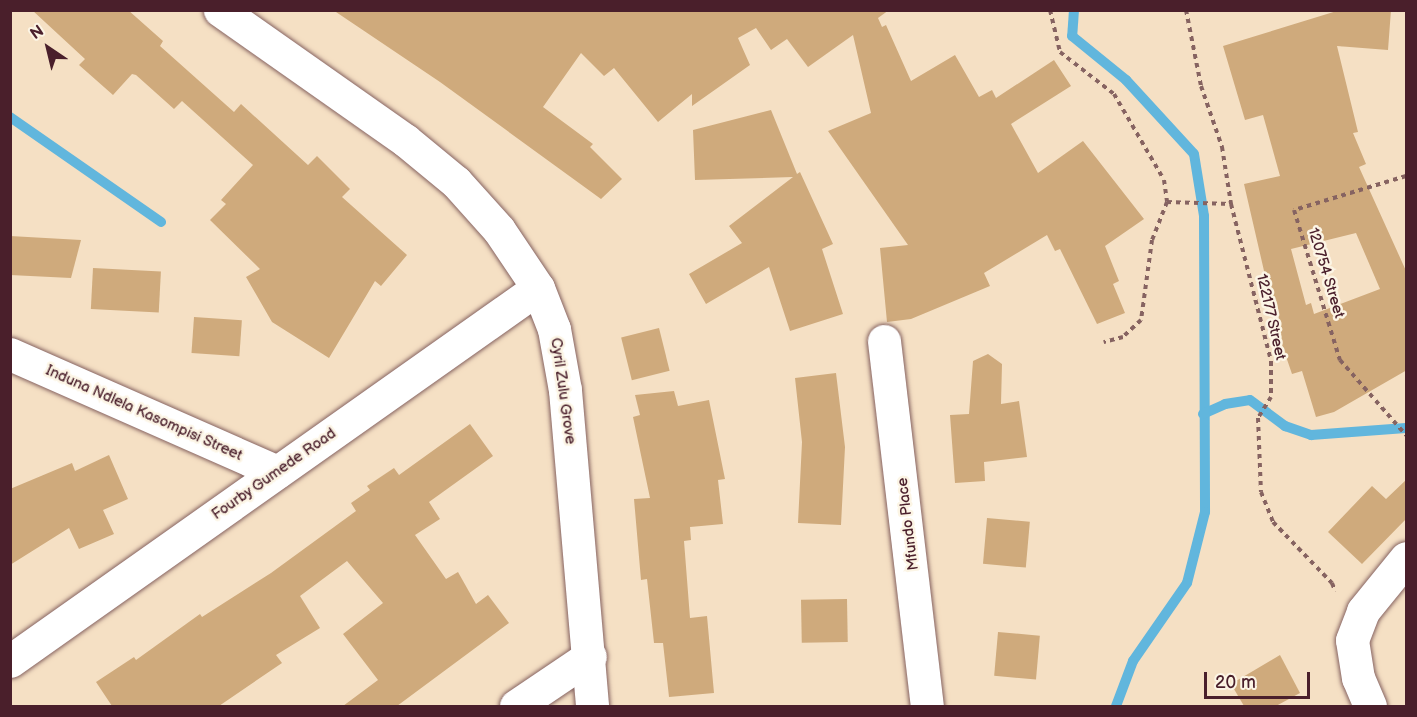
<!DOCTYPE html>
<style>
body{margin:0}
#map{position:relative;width:1417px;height:717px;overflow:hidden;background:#f5e0c4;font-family:"Balsamiq Sans",sans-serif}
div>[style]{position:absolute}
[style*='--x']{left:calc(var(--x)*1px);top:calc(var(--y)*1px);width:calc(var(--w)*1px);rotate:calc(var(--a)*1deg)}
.stream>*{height:10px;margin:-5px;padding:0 5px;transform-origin:5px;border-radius:5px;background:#61b6dd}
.building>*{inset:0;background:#cfaa7c;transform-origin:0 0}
.path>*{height:4px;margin-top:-2px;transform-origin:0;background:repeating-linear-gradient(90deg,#866361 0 4.5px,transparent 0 9px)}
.roads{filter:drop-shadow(0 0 2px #866361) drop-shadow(0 0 2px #866361)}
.street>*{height:33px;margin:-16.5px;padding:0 16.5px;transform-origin:16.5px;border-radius:16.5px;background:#fff}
span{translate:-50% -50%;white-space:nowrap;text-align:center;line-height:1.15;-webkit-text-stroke:5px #fcf5e5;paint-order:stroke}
.street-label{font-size:15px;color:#4a1f2b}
.frame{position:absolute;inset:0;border:12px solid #4a1f2b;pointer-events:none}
.north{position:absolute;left:18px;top:18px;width:60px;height:60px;-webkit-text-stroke:4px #fcf5e5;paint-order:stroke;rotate:325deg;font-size:16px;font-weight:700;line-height:24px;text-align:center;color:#4a1f2b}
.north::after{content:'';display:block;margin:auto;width:21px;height:27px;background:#4a1f2b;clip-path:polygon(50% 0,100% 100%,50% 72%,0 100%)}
.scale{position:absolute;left:1204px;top:672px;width:106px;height:27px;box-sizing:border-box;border:3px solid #4a1f2b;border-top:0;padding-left:8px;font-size:18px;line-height:21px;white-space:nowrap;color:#4a1f2b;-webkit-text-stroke:4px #fcf5e5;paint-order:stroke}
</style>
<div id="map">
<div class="stream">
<div style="--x:1074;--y:10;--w:26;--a:94"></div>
<div style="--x:1072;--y:36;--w:70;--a:39.2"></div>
<div style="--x:1126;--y:80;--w:100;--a:47.4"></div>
<div style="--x:1194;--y:154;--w:63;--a:80.8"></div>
<div style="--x:1204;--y:216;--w:296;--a:89.8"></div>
<div style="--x:1205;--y:512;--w:73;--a:104.2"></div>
<div style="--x:1187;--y:583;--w:95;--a:124.7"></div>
<div style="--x:1133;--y:661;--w:48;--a:110.7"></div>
<div style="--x:10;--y:117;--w:184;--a:34.8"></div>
<div style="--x:1203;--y:414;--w:24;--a:-24"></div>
<div style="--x:1225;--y:404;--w:25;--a:-9"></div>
<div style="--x:1250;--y:400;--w:44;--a:36.6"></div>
<div style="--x:1285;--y:426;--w:28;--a:19"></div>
<div style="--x:1311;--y:435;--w:95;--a:-4.2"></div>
</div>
<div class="building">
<div style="clip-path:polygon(32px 10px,128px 10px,163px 41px,160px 46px,234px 112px,241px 104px,308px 165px,317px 156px,350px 189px,342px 197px,407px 255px,381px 286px,375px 281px,329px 358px,272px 322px,246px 277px,260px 269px,210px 220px,226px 204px,221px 200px,253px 165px,182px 101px,174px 109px,136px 75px,132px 74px,113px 95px,79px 65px,85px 59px)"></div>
<div style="clip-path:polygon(333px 10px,889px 10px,878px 18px,882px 27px,886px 25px,911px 81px,955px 55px,979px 97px,992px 90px,996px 98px,1054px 60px,1071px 86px,1011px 124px,1038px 173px,1083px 141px,1144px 219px,1105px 246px,1119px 281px,1113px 284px,1125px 313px,1097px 324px,1060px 249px,1055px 251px,1047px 235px,984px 273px,990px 286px,911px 319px,887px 322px,880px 248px,908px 245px,828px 131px,871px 113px,853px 35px,808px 67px,787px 39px,771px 50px,756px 28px,738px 38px,750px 65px,692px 106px,692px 94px,658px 122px,614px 68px,604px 76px,581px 53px,543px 107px,593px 144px,590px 147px,622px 179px,601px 199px,440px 82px)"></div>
<div style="clip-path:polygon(evenodd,1340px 10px,1391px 10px,1388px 50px,1337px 46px,1358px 132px,1353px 133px,1366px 164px,1359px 167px,1407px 273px,1407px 370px,1334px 412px,1316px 417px,1302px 371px,1292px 374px,1279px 336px,1244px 184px,1280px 176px,1263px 115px,1245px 120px,1223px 46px,1340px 10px,1356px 233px,1380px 289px,1314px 314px,1311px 303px,1306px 305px,1291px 249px,1356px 233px)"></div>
<div style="clip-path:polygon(771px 110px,797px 174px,800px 172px,833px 244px,822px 249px,843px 314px,790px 331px,769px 267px,706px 304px,689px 274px,742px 243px,729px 226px,793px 177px,695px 180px,693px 130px)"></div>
<div style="clip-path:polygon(10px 236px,81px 240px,71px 278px,10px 275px)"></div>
<div style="left:93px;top:268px;width:68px;height:41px;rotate:3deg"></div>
<div style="left:194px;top:317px;width:48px;height:36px;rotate:4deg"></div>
<div style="left:659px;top:328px;width:44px;height:39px;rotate:76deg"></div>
<div style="clip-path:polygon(988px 354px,1002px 364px,1001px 404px,1019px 401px,1027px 457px,984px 462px,985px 481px,955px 483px,950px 415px,969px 414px,973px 361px)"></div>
<div style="clip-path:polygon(836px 373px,845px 447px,841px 525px,798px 523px,802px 442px,795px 378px)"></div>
<div style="clip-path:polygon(674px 391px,678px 406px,709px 400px,725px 479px,718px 480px,723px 524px,690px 527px,691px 540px,684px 541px,690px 618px,707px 616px,714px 693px,669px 697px,663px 643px,654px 643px,647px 579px,641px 580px,634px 499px,650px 498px,633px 417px,640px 415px,635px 395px)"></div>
<div style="clip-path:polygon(470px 424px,493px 456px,429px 502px,440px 519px,415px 535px,446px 579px,458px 572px,476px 604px,488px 595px,509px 623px,397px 706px,343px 706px,378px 680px,343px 634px,383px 603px,347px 561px,300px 596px,320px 628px,276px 655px,282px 663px,219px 706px,112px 706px,96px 682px,134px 657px,136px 660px,200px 614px,202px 617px,271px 573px,356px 511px,351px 503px,370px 490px,367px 486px,394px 468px,399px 475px)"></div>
<div style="clip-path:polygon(109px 455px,128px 499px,103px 510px,114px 534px,79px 549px,69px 528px,10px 565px,10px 489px,72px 463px,75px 471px)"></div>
<div style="clip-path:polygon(1407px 479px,1407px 518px,1362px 564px,1328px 532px,1372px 486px,1386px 499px)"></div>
<div style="left:987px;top:518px;width:43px;height:46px;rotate:5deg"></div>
<div style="left:847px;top:599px;width:43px;height:46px;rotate:89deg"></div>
<div style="left:998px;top:632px;width:42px;height:44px;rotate:5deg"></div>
<div style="clip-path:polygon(1280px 655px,1300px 693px,1276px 706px,1244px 706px,1231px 684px)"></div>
</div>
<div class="path">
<div style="--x:1050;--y:10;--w:43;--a:76.6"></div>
<div style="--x:1060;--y:52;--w:68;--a:37.9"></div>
<div style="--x:1114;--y:94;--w:99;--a:59.8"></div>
<div style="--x:1164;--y:180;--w:22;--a:82"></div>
<div style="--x:1167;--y:202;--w:41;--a:111.5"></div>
<div style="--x:1152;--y:240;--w:81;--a:97.8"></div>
<div style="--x:1141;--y:320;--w:25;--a:137"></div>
<div style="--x:1123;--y:337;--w:20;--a:165"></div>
<div style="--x:1186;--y:10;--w:77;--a:78.8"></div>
<div style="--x:1201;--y:86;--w:65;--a:71"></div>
<div style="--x:1222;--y:147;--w:58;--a:81"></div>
<div style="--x:1231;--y:204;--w:162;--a:75.7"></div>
<div style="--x:1271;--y:361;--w:36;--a:90"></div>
<div style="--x:1271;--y:397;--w:25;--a:122"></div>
<div style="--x:1258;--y:418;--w:74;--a:87.7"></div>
<div style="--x:1261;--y:492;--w:32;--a:68"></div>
<div style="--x:1273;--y:522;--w:85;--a:46"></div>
<div style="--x:1332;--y:583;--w:9;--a:69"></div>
<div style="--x:1406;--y:176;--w:117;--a:163.1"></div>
<div style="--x:1294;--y:210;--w:157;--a:73"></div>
<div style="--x:1340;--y:360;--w:100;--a:48.7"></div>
<div style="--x:1167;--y:202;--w:64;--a:1.8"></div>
</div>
<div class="roads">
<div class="street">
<div style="--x:220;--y:10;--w:226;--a:35.1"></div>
<div style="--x:405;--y:140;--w:66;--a:39.5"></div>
<div style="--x:456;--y:182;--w:64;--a:48.1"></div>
<div style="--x:499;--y:230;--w:70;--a:56.1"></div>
<div style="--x:538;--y:288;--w:44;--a:68.7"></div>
<div style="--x:554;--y:329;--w:62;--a:79.8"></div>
<div style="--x:565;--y:390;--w:317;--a:85.1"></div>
<div style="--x:884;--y:341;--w:368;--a:83.3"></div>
<div style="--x:10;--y:354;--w:292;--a:23.8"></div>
<div style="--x:10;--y:661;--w:646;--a:-35.24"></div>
<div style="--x:516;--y:706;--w:89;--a:-34"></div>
<div style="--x:1370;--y:706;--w:30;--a:-113"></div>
<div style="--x:1358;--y:678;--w:38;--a:-99"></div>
<div style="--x:1352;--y:640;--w:31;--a:-69"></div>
<div style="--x:1363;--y:611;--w:68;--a:-50.9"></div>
</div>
</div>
<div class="street-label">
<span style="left:1326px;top:273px;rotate:73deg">120754 Street</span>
<span style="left:1271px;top:317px;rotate:77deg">122177 Street</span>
<span style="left:563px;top:391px;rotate:82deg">Cyril Zulu Grove</span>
<span style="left:144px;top:413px;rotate:24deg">Induna Ndlela Kasompisi Street</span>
<span style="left:274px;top:474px;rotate:-35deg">Fourby Gumede Road</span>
<span style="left:908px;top:524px;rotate:-97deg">Mfundo Place</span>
</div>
<div class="frame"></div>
<div class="north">N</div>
<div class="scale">20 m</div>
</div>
